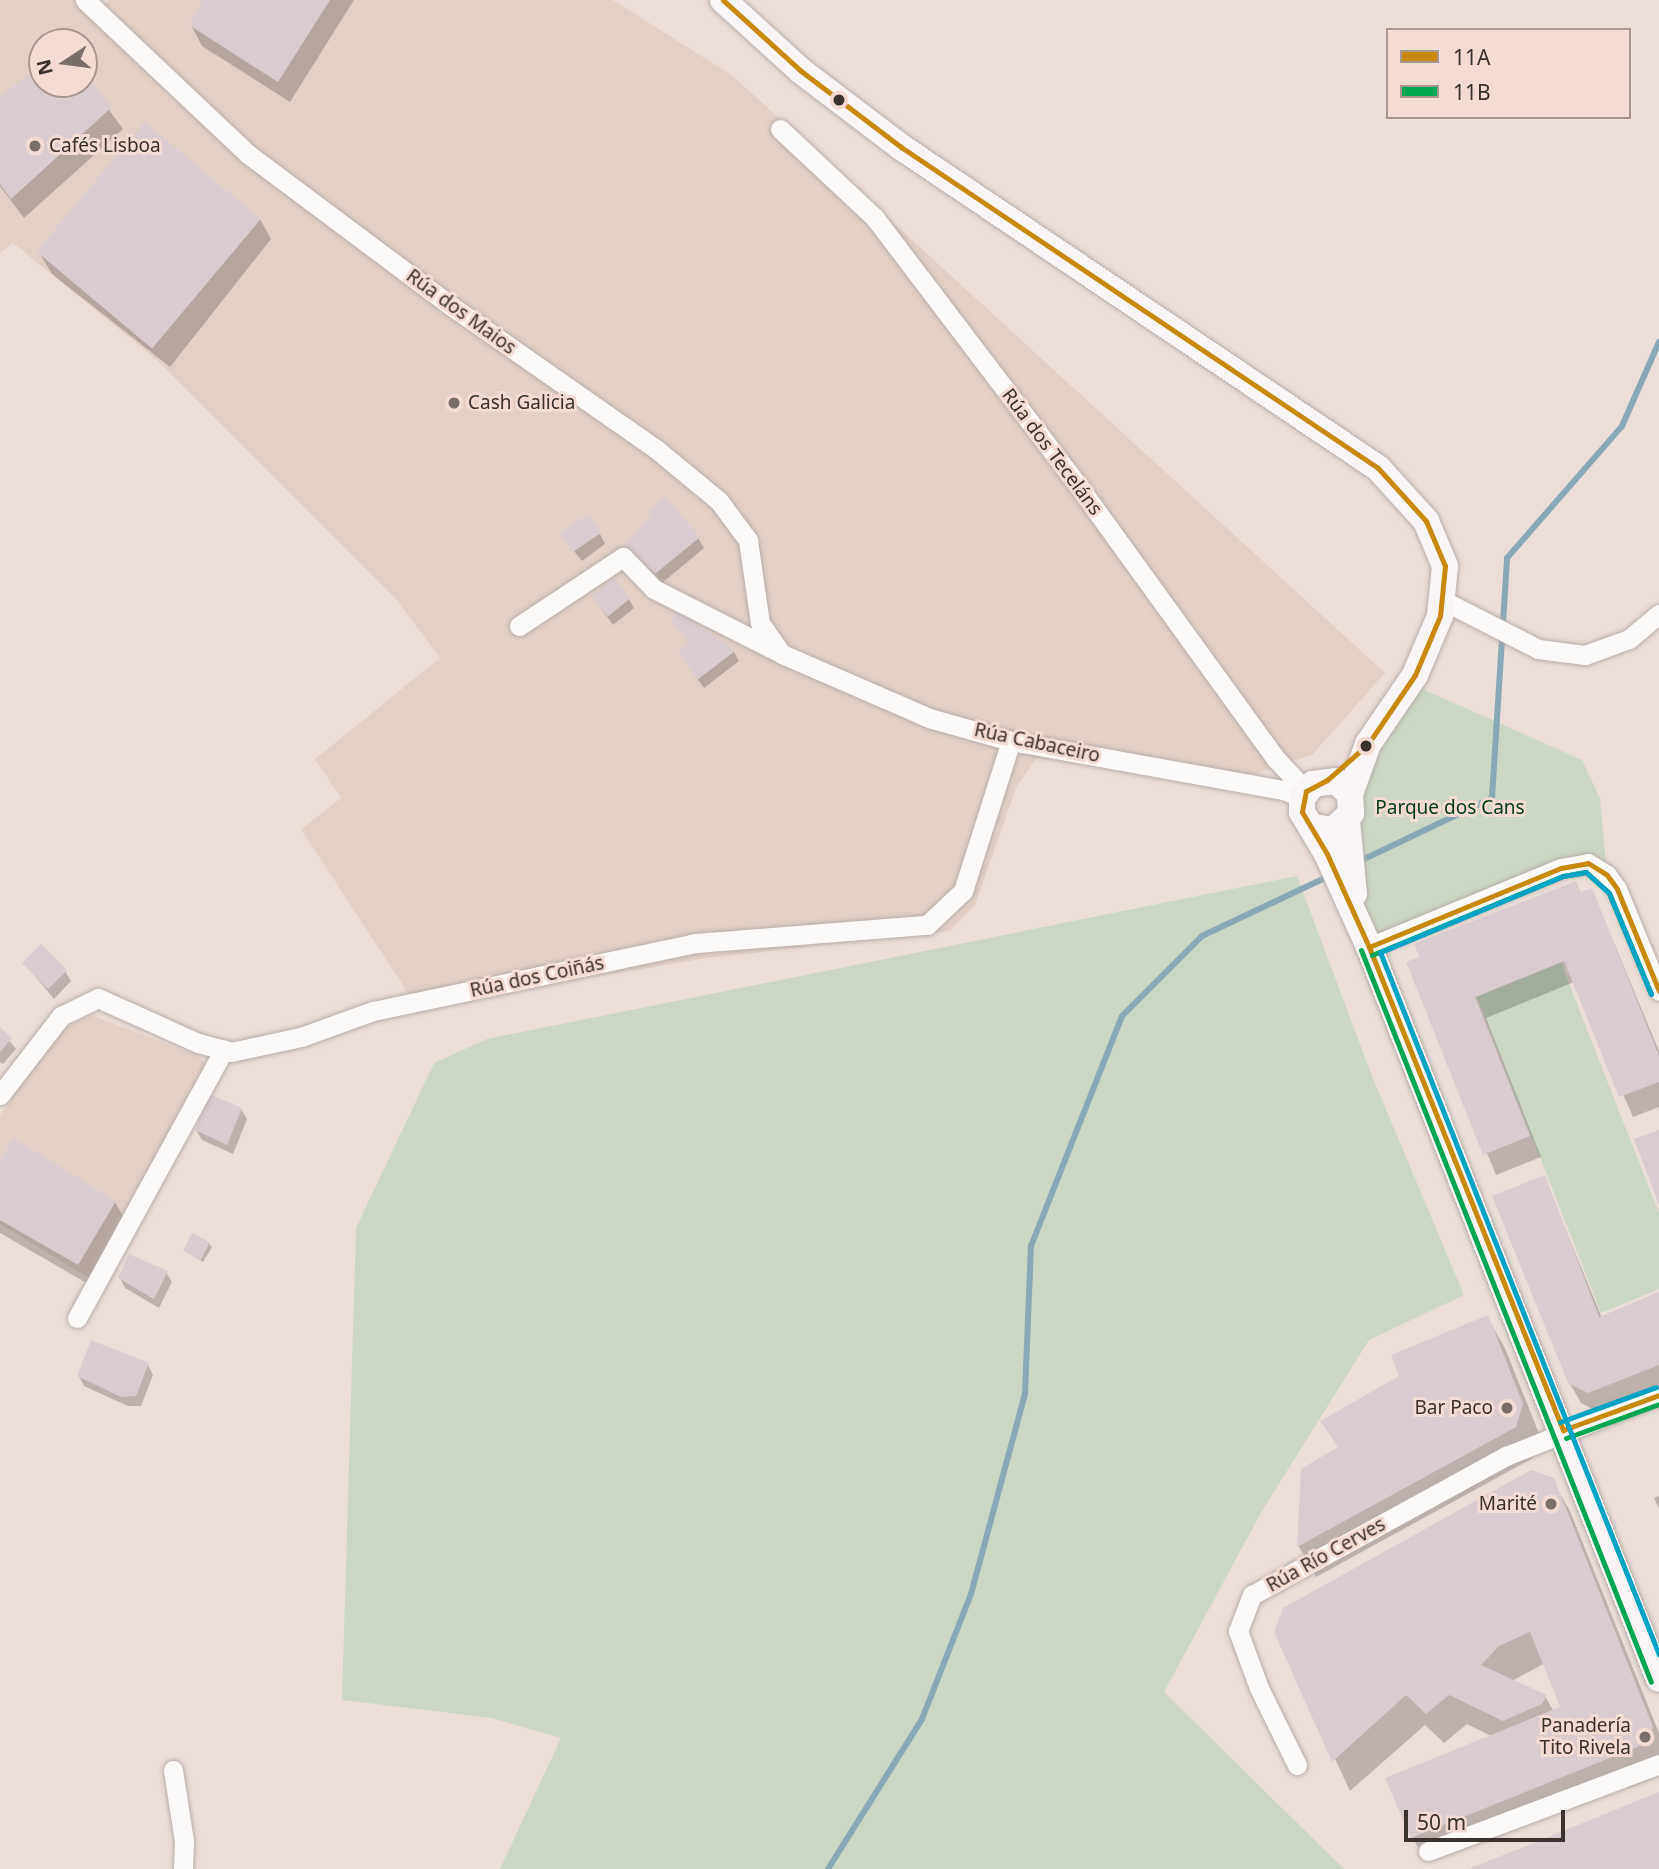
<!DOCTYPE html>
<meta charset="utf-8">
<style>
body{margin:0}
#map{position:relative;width:1659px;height:1869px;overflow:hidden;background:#ebded9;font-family:"Noto Sans",sans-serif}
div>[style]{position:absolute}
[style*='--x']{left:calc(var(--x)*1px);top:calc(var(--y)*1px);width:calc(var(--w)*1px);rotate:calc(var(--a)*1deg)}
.industrial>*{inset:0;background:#e2d0c7}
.green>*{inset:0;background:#cbd7c4}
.shadow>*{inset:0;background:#0003}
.stream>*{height:6px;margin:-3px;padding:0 3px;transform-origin:3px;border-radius:3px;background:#8aa7b5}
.building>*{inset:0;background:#d8ccd1;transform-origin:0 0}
.roads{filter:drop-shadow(0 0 2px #b9afab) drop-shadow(0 0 2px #b9afab)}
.street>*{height:19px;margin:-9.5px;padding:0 9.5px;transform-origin:9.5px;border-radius:9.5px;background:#fcfaf9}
.secondary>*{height:26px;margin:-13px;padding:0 13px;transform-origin:13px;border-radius:13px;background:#f9f5f6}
.bus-1>*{height:5px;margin:-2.5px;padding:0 2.5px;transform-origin:2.5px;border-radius:2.5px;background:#c8890c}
.bus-2>*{height:5px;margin:-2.5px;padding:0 2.5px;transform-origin:2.5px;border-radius:2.5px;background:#00a651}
.bus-3>*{height:5px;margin:-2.5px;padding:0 2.5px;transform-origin:2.5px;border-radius:2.5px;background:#03a3c6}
.dots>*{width:19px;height:19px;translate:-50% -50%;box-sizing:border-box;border:4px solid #f2dbd2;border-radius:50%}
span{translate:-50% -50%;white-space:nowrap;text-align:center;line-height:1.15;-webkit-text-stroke:6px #f2dbd2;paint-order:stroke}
.poi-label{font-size:19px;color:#3a322f}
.left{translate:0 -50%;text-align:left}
.right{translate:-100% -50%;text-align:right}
.street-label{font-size:19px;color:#3a322f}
.park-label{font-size:19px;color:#003b11}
.legend{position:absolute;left:1386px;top:28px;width:245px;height:91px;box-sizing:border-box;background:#f2dbd2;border:2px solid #a89791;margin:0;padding:9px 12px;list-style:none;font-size:21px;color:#3a322f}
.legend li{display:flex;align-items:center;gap:14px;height:35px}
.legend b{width:35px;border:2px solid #a89791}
.north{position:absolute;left:28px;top:28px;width:70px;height:70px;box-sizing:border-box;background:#f2dbd2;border:2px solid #a89791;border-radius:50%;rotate:257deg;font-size:19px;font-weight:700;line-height:28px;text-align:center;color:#3a322f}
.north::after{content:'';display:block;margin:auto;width:24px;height:32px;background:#786e6a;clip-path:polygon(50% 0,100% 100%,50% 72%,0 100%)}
.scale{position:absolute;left:1404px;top:1810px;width:161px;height:32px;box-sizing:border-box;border:4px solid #3a322f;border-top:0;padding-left:9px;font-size:21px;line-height:24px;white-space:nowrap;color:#3a322f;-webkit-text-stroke:5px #f2dbd2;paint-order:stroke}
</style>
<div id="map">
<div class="industrial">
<div style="clip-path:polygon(evenodd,0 0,97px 0,105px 4px,109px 0,613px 0,733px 76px,1385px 673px,1313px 754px,1254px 775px,1037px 758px,1017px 786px,975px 905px,950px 931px,707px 958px,417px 1007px,301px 829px,341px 798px,315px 759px,440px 658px,395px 598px,158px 361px,13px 243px,0 253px,0 0,42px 42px,84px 42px,84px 84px,42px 84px,42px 42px)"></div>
<div style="clip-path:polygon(91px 1015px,198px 1056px,207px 1065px,89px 1278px,0 1224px,0 1115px,59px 1031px)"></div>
</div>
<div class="green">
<div style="clip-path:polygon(1409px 683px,1582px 760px,1600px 798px,1607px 875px,1588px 863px,1369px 947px,1348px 846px,1368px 744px)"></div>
<div style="clip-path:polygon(1297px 876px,1372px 1076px,1464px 1295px,1369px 1340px,1262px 1511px,1164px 1692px,1344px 1869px,500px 1869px,561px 1738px,492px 1718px,342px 1700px,356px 1228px,434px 1063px,487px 1039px)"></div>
<div style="clip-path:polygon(1561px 963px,1659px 1213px,1659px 1289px,1601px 1313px,1477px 997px)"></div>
</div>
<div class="shadow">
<div style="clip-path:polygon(205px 0,354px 0,290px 102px,202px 46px,191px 25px)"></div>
<div style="clip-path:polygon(42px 65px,42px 84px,84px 84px,84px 76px,123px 129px,24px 218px,0 186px,0 99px)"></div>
<div style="clip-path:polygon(260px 219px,271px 239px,170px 367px,52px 274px,40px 254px)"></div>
<div style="clip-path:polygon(600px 534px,605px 544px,582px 561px,570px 546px)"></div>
<div style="clip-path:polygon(698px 538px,704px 548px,662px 583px,628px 545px)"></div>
<div style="clip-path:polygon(593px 597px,629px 599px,634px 608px,613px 625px)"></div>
<div style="clip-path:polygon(678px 613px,734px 652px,739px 661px,704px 688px,685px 661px,690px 644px,673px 621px)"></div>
<div style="clip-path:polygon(1592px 890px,1659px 1051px,1659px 1107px,1633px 1117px,1574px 982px,1486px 1018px,1541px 1157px,1496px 1175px,1408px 963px)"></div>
<div style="clip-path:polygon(25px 964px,65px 971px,71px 981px,54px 999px)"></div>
<div style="clip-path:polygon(0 1029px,16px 1049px,3px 1064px,0 1062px)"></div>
<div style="clip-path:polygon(241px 1109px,247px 1119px,233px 1154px,202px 1140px,196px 1130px)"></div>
<div style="clip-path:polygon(0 1165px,115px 1202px,127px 1223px,90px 1285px,0 1233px)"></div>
<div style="clip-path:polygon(1544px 1177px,1602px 1318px,1659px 1294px,1659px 1390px,1600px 1413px,1581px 1403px,1569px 1382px)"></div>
<div style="clip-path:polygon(209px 1243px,212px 1247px,203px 1262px,185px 1251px)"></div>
<div style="clip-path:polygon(166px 1272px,172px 1282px,159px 1308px,125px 1288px,120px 1278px)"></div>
<div style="clip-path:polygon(1487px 1317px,1505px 1348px,1540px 1436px,1533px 1458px,1316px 1577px,1299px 1547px,1303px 1470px,1339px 1449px,1323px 1422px,1401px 1377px)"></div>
<div style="clip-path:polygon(148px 1365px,153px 1375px,141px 1406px,128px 1406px,84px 1386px,79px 1376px)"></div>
<div style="clip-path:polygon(evenodd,1552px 1480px,1570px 1511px,1659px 1733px,1659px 1775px,1628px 1788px,1622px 1778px,1421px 1852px,1412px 1837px,1493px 1737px,1467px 1724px,1444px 1743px,1425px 1725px,1350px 1791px,1276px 1632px,1552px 1480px,1545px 1663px,1562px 1709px,1554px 1712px,1545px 1696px,1512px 1681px,1545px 1663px)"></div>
<div style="clip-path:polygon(1659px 1496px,1659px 1509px,1654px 1498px)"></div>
</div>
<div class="stream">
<div style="--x:1358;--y:862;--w:148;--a:-25.5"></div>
<div style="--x:1492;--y:798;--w:240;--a:-86.4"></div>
<div style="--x:1507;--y:558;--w:175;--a:-48.9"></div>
<div style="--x:1622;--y:426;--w:92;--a:-66.2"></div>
<div style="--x:828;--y:1869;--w:177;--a:-57.9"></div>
<div style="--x:922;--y:1719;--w:134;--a:-68.6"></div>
<div style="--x:971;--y:1594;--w:207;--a:-74.9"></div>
<div style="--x:1025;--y:1394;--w:148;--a:-87.7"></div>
<div style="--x:1031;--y:1246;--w:247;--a:-68.4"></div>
<div style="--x:1122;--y:1016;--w:113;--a:-45"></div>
<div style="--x:1202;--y:936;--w:140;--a:-25.3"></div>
</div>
<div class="building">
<div style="clip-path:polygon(203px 0,330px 0,278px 82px,189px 25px)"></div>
<div style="clip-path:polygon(42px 63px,42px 84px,84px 84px,84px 73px,112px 107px,11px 199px,0 184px,0 97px)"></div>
<div style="left:145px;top:122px;width:151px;height:169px;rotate:40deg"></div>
<div style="clip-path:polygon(665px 497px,700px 537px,655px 574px,625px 545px,651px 515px,648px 511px)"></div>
<div style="left:588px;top:514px;width:23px;height:34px;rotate:56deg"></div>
<div style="left:614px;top:578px;width:26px;height:29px;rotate:51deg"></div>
<div style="clip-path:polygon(678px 610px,735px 651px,697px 680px,678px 651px,689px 642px,671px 621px)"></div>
<div style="clip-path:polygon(1576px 881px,1581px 892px,1592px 888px,1659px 1056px,1659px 1082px,1619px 1097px,1564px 961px,1475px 997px,1530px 1136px,1483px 1155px,1406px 962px,1419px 957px,1414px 944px)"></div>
<div style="left:41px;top:944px;width:37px;height:27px;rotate:45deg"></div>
<div style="clip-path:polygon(0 1027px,12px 1038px,0 1052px)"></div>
<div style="clip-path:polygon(214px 1084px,212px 1095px,242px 1108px,227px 1145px,195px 1130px)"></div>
<div style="clip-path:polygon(1659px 1130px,1659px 1205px,1634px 1139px)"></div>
<div style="clip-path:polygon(13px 1138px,116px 1201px,78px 1265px,0 1220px,0 1161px)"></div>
<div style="clip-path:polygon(1545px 1175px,1599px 1317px,1659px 1292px,1659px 1365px,1588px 1393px,1568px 1383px,1492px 1196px)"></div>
<div style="left:192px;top:1233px;width:20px;height:20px;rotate:27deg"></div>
<div style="clip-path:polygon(129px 1254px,168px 1271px,154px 1299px,118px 1278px)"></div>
<div style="clip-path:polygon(1488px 1315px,1523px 1404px,1516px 1427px,1297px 1547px,1301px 1469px,1338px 1447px,1320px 1421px,1399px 1376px,1391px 1355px)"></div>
<div style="clip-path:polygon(91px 1340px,149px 1363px,136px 1396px,121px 1397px,77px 1376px)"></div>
<div style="clip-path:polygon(1531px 1470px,1554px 1478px,1653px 1727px,1647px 1743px,1411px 1838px,1385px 1778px,1560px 1707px,1530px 1632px,1499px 1646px,1481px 1665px,1547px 1695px,1542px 1704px,1503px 1721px,1449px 1695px,1426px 1714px,1406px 1695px,1332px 1762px,1274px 1632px,1283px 1608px)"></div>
<div style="clip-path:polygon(1659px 1792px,1659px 1869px,1468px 1869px,1531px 1844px)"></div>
</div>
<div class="roads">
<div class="street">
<div style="--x:85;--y:0;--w:224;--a:43.4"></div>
<div style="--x:248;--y:154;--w:257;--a:36.8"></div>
<div style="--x:454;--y:308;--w:246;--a:34.9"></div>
<div style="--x:656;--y:449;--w:82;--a:39.5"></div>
<div style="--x:719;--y:501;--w:49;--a:53.4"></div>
<div style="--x:748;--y:540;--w:84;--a:81.8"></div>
<div style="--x:760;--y:623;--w:38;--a:55"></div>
<div style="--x:780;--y:129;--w:130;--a:43.1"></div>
<div style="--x:875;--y:218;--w:343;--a:52.8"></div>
<div style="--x:1082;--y:491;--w:331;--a:54.1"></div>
<div style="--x:1276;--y:759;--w:44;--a:46.8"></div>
<div style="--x:1442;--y:600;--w:108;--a:27"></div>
<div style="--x:1538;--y:649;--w:47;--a:7.3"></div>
<div style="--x:1585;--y:655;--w:47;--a:-20"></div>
<div style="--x:1629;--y:639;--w:39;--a:-40"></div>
<div style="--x:519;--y:626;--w:125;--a:-33.6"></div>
<div style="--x:623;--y:557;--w:45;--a:45.9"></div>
<div style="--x:654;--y:589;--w:144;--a:26.9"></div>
<div style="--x:782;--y:654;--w:160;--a:23.5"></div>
<div style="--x:929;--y:718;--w:85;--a:15.7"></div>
<div style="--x:1011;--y:741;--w:277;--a:10.2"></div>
<div style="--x:1284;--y:790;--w:20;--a:24"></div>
<div style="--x:1369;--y:947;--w:208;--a:-22.4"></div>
<div style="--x:1561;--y:868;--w:27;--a:-10"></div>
<div style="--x:1588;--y:863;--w:22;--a:32"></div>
<div style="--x:1607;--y:875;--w:17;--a:54"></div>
<div style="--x:1617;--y:889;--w:110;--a:67.6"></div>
<div style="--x:0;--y:1095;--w:100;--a:-52.3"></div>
<div style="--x:61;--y:1016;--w:41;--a:-25.9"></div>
<div style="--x:98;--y:998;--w:110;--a:24.2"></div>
<div style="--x:198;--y:1043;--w:34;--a:15"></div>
<div style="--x:231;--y:1052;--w:72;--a:-12.1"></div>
<div style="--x:301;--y:1037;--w:77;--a:-19.9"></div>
<div style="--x:373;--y:1011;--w:330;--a:-11.9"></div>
<div style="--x:696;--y:943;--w:232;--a:-4.5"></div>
<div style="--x:927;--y:925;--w:50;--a:-43.4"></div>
<div style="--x:963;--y:891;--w:157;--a:-72.3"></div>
<div style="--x:77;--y:1318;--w:306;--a:-61.3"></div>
<div style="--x:1297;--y:1765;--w:86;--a:-116.3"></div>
<div style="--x:1259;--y:1688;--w:61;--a:-110.2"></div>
<div style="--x:1238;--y:1631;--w:39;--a:-69"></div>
<div style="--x:1252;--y:1595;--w:290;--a:-28.7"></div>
<div style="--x:1506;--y:1456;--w:165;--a:-21.7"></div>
<div style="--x:173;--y:1770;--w:72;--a:81.2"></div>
<div style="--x:184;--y:1841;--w:28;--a:92"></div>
<div style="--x:1428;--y:1851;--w:247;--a:-20.6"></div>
</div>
<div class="secondary">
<div style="--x:723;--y:0;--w:105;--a:42.3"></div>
<div style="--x:801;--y:71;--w:126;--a:37.2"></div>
<div style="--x:901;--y:147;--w:575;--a:33.94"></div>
<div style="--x:1378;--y:468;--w:72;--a:47.8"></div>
<div style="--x:1426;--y:521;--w:49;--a:67.1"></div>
<div style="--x:1445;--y:566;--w:50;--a:95.7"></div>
<div style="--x:1440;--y:616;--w:64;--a:113"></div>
<div style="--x:1415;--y:675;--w:83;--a:124.3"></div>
<div style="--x:1368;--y:744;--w:53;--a:109.8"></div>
<div style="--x:1347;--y:821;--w:73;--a:84.5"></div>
<div style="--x:1314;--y:827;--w:19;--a:9"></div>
<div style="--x:1333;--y:830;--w:25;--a:-43"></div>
<div style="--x:1351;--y:813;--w:19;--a:-93"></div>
<div style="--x:1350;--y:794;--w:19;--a:-137"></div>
<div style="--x:1336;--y:781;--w:23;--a:173"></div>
<div style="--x:1313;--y:784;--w:18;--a:128"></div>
<div style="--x:1302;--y:798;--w:14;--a:90"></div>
<div style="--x:1302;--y:812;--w:49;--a:59.2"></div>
<div style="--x:1327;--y:854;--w:102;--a:65.7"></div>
<div style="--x:1369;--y:947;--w:787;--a:68.39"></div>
</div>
</div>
<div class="bus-1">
<div style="--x:723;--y:0;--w:105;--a:42.3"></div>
<div style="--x:801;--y:71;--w:126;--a:37.2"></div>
<div style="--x:901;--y:147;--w:575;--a:33.94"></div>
<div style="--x:1378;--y:468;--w:72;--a:47.8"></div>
<div style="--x:1426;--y:521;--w:49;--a:67.1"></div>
<div style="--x:1445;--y:566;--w:50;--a:95.7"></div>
<div style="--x:1440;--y:616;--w:64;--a:113"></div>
<div style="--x:1415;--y:675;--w:83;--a:124.3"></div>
<div style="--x:1368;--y:744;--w:55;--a:138.7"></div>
<div style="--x:1327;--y:780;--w:24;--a:152"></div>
<div style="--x:1306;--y:791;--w:21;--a:101"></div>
<div style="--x:1302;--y:812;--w:49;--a:59.2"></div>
<div style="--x:1327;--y:854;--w:102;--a:65.7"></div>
<div style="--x:1369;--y:947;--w:521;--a:68.12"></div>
<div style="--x:1369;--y:947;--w:208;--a:-22.4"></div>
<div style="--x:1561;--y:868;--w:27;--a:-10"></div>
<div style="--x:1588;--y:863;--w:22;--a:32"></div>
<div style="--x:1607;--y:875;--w:17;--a:54"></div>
<div style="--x:1617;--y:889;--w:110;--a:67.6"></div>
<div style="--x:1563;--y:1430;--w:102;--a:-20"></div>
</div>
<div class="bus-2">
<div style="--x:1361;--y:950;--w:787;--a:68.39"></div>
<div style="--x:1372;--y:955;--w:207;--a:-22.5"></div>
<div style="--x:1563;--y:876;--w:23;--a:-10"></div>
<div style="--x:1586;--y:872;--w:31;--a:42"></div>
<div style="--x:1609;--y:893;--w:109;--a:67.4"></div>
<div style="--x:1566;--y:1438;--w:99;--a:-20.1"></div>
</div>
<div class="bus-3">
<div style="--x:1651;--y:994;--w:109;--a:-112.6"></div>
<div style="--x:1609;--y:893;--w:31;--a:-138"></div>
<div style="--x:1586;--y:872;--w:23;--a:170"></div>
<div style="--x:1563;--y:876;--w:198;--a:157.4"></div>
<div style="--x:1380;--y:952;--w:756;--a:68.35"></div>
<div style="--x:1560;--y:1422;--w:102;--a:-20"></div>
</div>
<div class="dots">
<div style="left:839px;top:100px;background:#3a322f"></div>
<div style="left:35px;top:146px;background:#786e6a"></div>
<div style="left:454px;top:403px;background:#786e6a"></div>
<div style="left:1366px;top:746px;background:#3a322f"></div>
<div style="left:1507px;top:1408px;background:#786e6a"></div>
<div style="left:1551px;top:1504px;background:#786e6a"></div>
<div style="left:1645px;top:1737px;background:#786e6a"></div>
</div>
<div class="poi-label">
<span class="left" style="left:49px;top:146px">Cafés Lisboa</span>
<span class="left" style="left:468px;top:403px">Cash Galicia</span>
<span class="right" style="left:1493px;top:1408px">Bar Paco</span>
<span class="right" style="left:1537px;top:1504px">Marité</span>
<span class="right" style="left:1631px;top:1737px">Panadería<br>Tito Rivela</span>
</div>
<div class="street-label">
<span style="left:461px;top:312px;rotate:36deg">Rúa dos Maios</span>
<span style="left:1052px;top:452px;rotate:53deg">Rúa dos Teceláns</span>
<span style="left:1037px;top:743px;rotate:12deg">Rúa Cabaceiro</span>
<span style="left:537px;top:977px;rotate:-12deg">Rúa dos Coiñás</span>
<span style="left:1326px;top:1555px;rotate:-29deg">Rúa Río Cerves</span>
</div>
<div class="park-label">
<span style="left:1450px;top:808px">Parque dos Cans</span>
</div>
<ul class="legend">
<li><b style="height:9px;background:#c8890c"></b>11A</li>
<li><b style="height:9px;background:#00a651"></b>11B</li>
</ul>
<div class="north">N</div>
<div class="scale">50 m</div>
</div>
